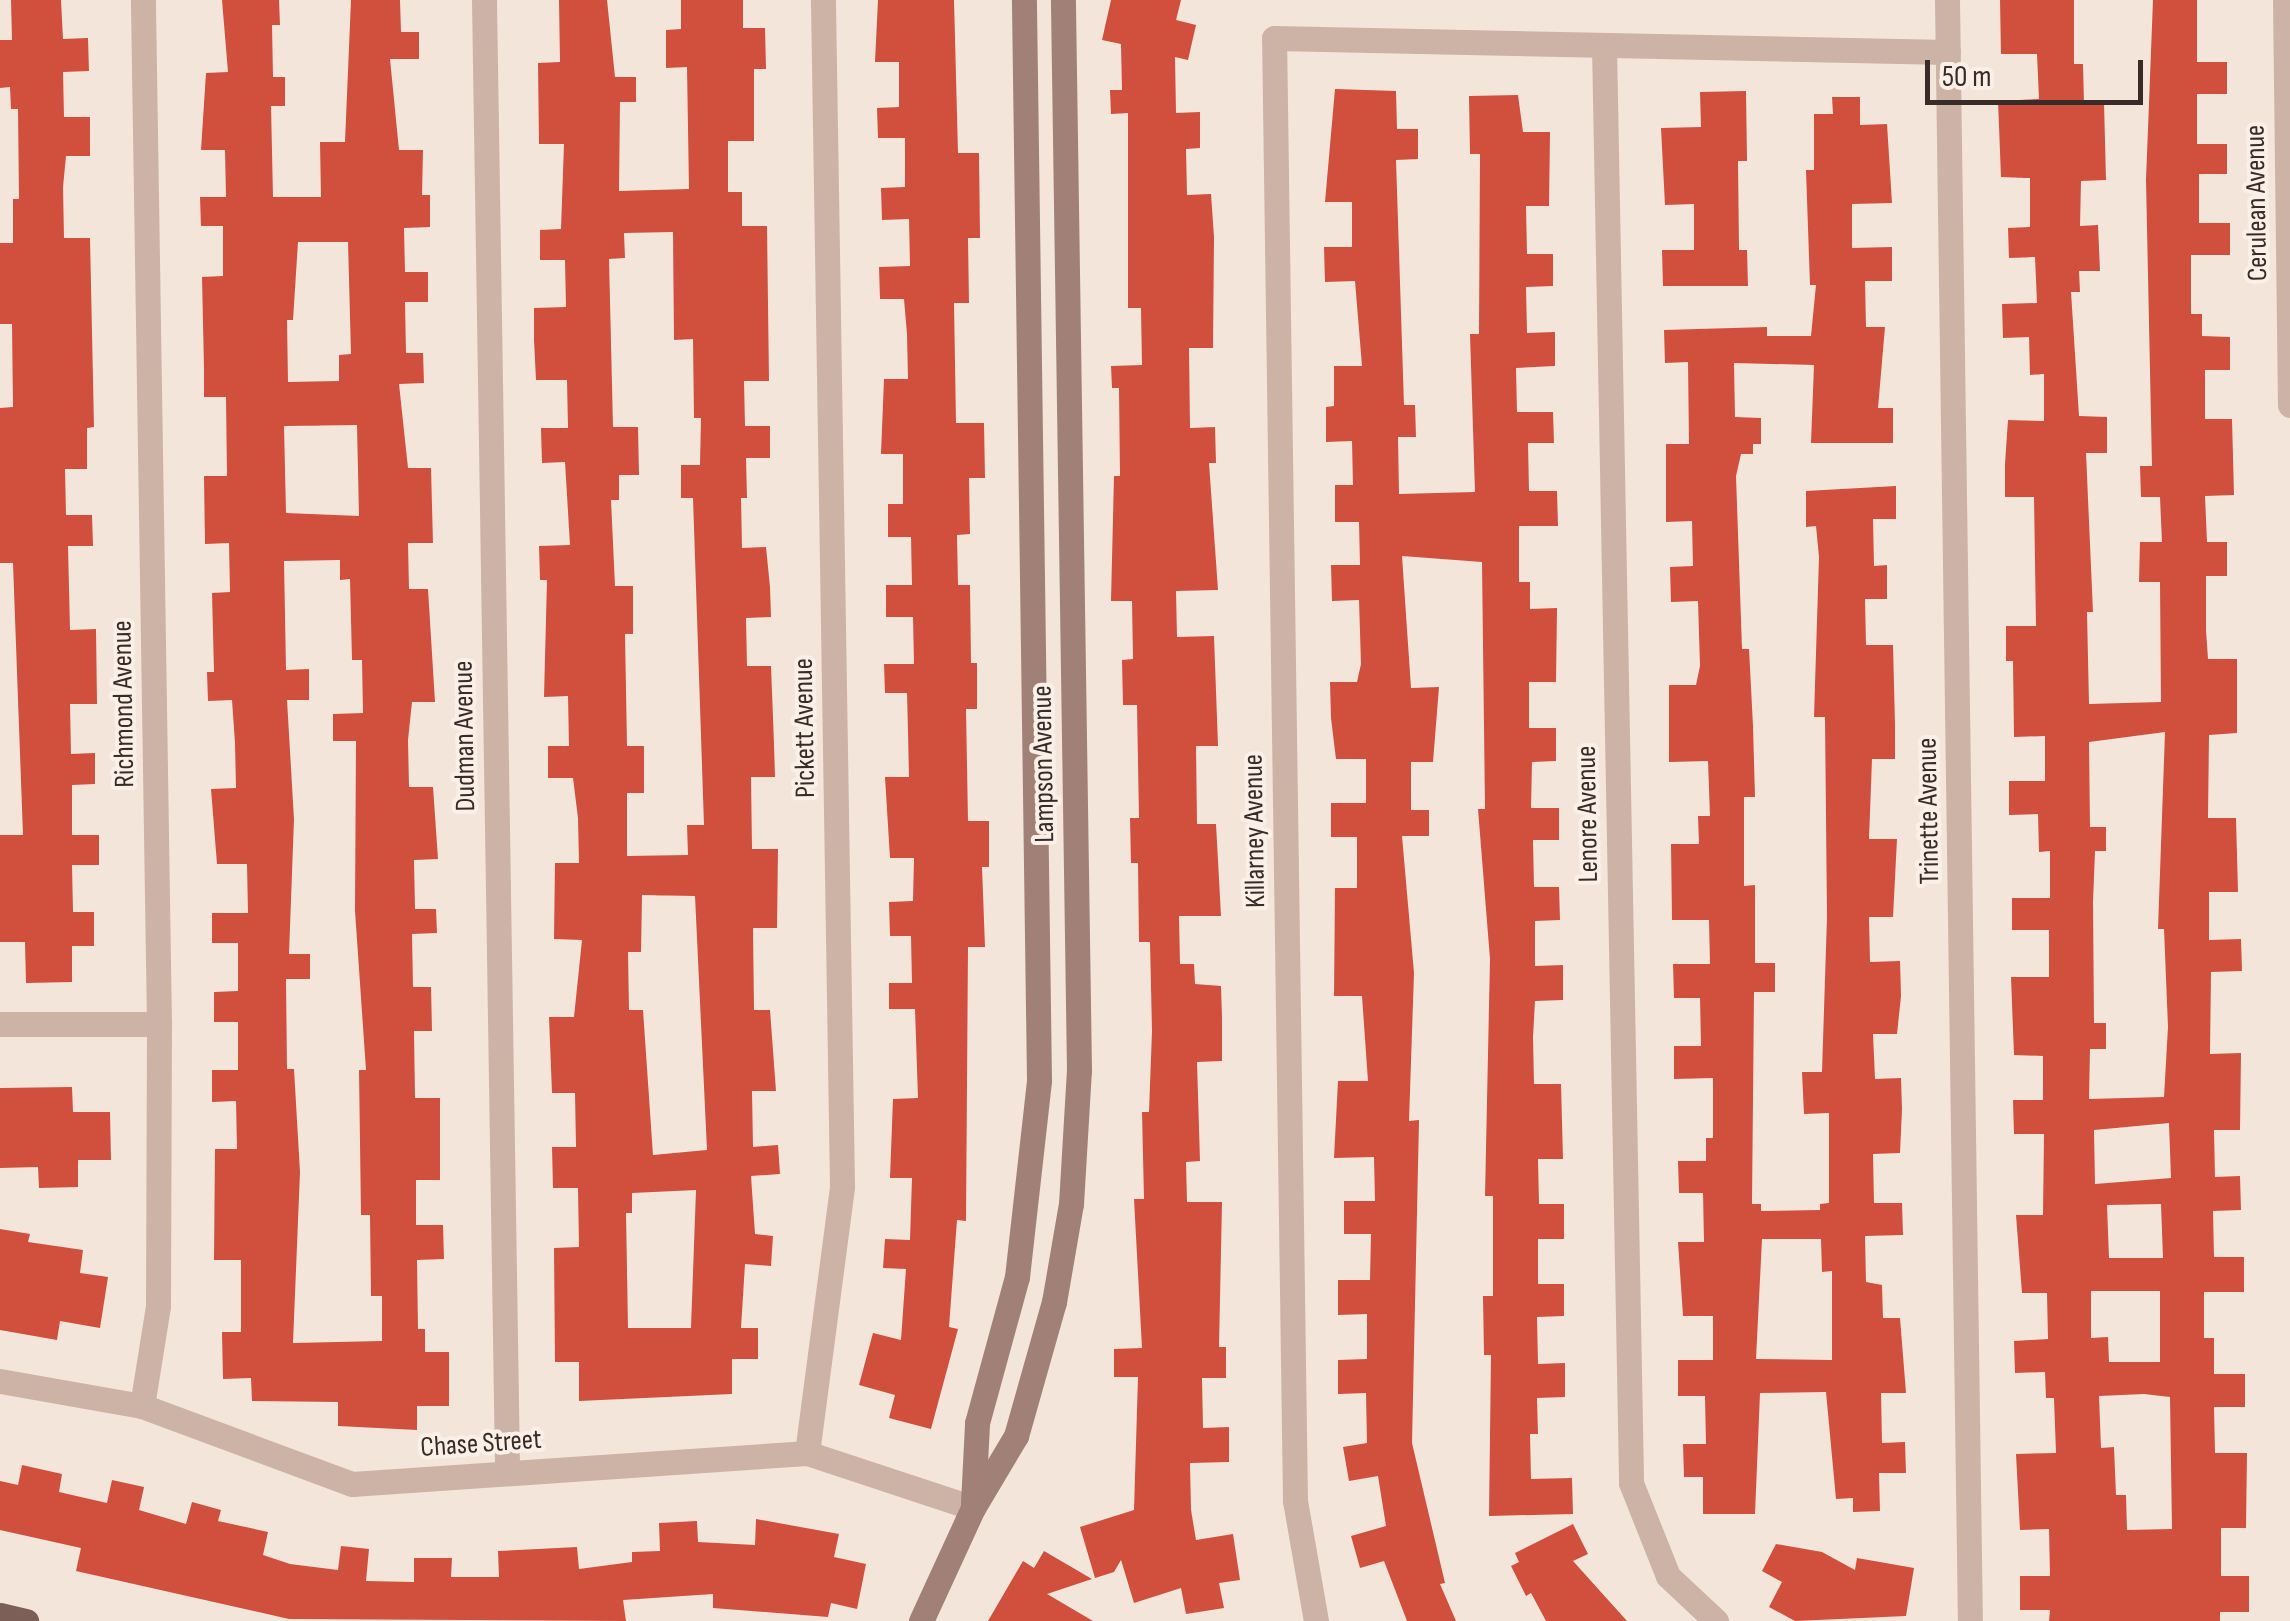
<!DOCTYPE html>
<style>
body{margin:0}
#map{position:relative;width:2290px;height:1621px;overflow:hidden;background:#f4e5db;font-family:"Sofia Sans Condensed",sans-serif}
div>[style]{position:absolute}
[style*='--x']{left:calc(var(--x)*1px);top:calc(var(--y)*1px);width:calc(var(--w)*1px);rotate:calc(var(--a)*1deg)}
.building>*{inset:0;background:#d04f3d}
.minor>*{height:25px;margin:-12.5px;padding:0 12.5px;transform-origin:12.5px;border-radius:12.5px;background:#cdb3a6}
.secondary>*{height:25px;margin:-12.5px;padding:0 12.5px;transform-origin:12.5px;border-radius:12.5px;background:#a18177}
.primary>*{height:25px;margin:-12.5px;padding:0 12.5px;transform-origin:12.5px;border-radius:12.5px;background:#7c5f57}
span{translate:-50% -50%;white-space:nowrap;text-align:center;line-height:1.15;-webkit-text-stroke:8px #fbf0e8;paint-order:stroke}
.street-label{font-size:28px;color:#392b27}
.scale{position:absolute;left:1925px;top:60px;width:218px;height:45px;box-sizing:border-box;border:5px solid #392b27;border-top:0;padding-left:12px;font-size:30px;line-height:35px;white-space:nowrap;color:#392b27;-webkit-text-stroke:8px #fbf0e8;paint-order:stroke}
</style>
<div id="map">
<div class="building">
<div style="clip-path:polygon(11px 0,61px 0,63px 39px,88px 38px,89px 71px,63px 72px,64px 117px,90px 117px,90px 156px,66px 156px,63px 187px,64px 238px,90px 238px,94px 427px,87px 428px,87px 469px,65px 469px,66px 515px,92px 515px,93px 546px,68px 546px,70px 630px,96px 629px,97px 704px,70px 704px,71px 754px,95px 753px,95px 784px,72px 785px,72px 835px,99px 835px,99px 865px,72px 865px,73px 912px,94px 912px,94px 946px,72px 946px,72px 982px,26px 983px,25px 942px,0 942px,0 835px,23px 835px,13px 563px,0 563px,0 408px,13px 407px,12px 324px,0 324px,0 243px,13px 243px,13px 199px,19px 199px,18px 109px,11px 109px,10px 87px,0 88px,0 40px,12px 40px)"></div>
<div style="clip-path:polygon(evenodd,222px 0,279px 0,280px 25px,272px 25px,273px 77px,285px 77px,285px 106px,271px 106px,273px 197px,321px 197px,320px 142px,345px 142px,351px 0,400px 0,401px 32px,419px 32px,419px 59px,390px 59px,399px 150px,423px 150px,422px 195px,430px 195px,430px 227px,404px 228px,405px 272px,428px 272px,428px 302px,405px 302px,406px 353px,423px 353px,424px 383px,399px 384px,408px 468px,431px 468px,433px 543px,408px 543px,409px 589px,428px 589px,435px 702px,412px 702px,408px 740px,409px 787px,433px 787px,438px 859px,414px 860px,415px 909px,436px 909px,437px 933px,412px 934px,413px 987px,431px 987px,432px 1031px,414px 1031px,415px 1098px,440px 1098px,440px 1180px,416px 1180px,416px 1225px,443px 1225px,444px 1259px,417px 1260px,418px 1329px,425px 1329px,425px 1352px,449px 1352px,449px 1406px,417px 1406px,417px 1430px,338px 1426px,338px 1402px,252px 1401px,251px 1378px,223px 1379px,222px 1332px,241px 1332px,241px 1260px,214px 1260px,215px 1149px,237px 1149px,236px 1101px,212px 1102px,212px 1070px,238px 1070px,238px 1022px,214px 1022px,214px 992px,238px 991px,238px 943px,212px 943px,212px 913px,248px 913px,247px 864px,217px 864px,211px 789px,236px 788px,235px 743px,232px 700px,208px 701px,207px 672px,214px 672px,212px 593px,230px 592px,229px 543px,205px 544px,204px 476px,227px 476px,226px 397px,204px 397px,204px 368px,202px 277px,223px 276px,223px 226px,201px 226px,200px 197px,226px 197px,225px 150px,201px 150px,206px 73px,228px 72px,222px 0,298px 242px,348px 242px,351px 354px,339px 355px,339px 381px,288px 382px,287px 320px,293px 320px,298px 242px,222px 0,357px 425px,359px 516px,286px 513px,284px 426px,357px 425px,222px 0,340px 560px,340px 580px,350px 579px,352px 660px,362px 660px,363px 713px,333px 714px,333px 741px,356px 741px,355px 911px,366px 1070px,359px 1070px,361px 1215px,370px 1215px,371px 1296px,382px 1296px,382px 1341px,293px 1343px,300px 1172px,294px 1069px,287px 1069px,286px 979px,310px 979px,310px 954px,289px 954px,294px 819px,287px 700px,309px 700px,309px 669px,286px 670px,284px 561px,340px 560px)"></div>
<div style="clip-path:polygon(evenodd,559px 0,607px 0,615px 77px,636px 77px,636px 102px,620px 102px,619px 191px,689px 189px,687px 67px,666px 68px,666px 30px,681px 29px,681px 0,743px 0,743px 28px,765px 28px,766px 69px,754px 69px,754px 141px,728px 141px,728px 192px,742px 192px,742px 226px,767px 226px,769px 381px,744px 381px,745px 426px,770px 426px,770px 458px,746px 458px,747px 498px,741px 498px,742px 548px,766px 547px,770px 587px,771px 617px,746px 618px,747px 666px,771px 666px,774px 744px,775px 777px,751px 777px,752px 849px,778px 849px,777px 928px,753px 928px,754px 1010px,770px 1010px,776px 1091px,752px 1091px,753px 1147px,778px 1145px,780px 1174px,751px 1176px,755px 1234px,773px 1236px,771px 1266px,745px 1264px,741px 1328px,758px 1328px,758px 1359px,732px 1359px,732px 1394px,579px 1401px,579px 1362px,555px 1362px,554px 1248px,579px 1247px,578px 1188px,553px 1188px,552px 1147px,576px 1147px,575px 1093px,552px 1093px,549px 1017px,574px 1017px,582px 940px,554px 939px,555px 863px,579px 863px,578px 818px,573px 778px,548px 778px,548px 746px,569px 746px,568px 696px,544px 697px,547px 580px,540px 580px,539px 546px,570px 545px,565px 462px,542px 463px,541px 428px,568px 428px,567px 380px,536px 380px,534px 340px,534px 308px,566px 307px,565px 260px,540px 260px,540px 230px,561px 229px,564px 144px,539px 144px,538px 63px,560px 62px,559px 0,673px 232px,674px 340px,693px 339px,694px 418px,701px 418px,700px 465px,681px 465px,681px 498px,693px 498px,704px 825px,687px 825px,688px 855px,627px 856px,627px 793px,644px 793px,644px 746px,627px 746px,625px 634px,633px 634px,633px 586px,615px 586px,611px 500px,619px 500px,619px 475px,639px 475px,638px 427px,613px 427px,609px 259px,625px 258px,624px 233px,673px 232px,559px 0,642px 895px,695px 896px,707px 1150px,653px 1155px,643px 1010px,629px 1010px,628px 952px,641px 952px,642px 895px,559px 0,696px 1190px,691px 1328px,628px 1328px,626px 1213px,632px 1213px,632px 1193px,696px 1190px)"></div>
<div style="clip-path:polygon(878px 0,954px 0,958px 153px,979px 153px,980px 238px,968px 238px,969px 303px,954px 303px,956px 423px,984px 423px,985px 478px,969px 478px,970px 534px,957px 535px,958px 585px,970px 585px,971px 663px,977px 663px,977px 709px,966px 709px,968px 821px,989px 821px,989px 867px,982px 867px,985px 947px,968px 947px,966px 1221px,957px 1220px,949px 1327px,958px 1329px,931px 1429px,889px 1418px,895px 1395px,859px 1385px,873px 1333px,901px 1340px,906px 1269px,883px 1268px,885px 1239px,910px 1240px,912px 1178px,890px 1178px,893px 1099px,918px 1098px,915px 1009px,889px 1009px,889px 983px,912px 983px,911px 936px,890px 936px,889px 902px,913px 901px,914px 858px,890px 858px,885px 777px,909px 777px,908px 732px,907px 693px,885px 693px,884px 664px,914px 664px,913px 617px,886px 617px,886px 585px,912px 585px,911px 537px,888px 537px,888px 504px,903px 504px,903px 454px,881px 454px,884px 379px,908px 379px,907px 334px,904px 299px,880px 299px,879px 267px,910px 266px,909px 219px,882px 220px,881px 188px,905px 187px,905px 138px,878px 138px,877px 108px,899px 107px,899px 62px,875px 62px)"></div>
<div style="clip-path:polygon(1111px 0,1181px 0,1176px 20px,1196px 25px,1188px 60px,1175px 57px,1176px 113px,1200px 112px,1200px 148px,1186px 149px,1187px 195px,1211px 194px,1214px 237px,1213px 348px,1189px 348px,1190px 428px,1215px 427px,1216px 463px,1209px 463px,1218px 590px,1176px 591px,1177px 637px,1214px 636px,1218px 746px,1196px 746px,1197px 824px,1216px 824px,1221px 916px,1179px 916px,1180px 964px,1194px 964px,1195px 984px,1221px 986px,1222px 1018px,1222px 1061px,1197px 1062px,1200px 1161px,1186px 1162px,1187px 1202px,1222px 1202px,1219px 1347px,1226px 1347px,1226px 1378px,1202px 1378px,1203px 1428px,1229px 1427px,1229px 1462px,1190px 1463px,1191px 1510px,1196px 1540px,1233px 1534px,1240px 1580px,1219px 1583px,1224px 1608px,1186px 1614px,1181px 1588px,1134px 1603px,1121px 1560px,1114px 1572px,1095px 1578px,1080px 1527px,1134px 1510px,1138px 1377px,1114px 1377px,1114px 1349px,1142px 1348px,1134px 1199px,1144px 1199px,1142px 1112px,1149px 1112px,1152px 1031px,1150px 942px,1139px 942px,1138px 863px,1131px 863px,1130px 818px,1139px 818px,1137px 705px,1123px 705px,1122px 660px,1133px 659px,1132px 601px,1111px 601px,1114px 476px,1120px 476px,1119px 388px,1112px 388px,1111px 366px,1142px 365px,1141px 308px,1128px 308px,1128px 113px,1111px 114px,1110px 90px,1122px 90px,1121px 44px,1102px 40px)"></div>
<div style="clip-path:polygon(evenodd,2000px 0,2074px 0,2074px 64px,2083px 64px,2084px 103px,2104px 102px,2106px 180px,2081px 181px,2080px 226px,2098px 225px,2100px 271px,2079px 271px,2080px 292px,2071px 292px,2079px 416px,2107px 417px,2107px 453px,2086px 453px,2093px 612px,2087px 612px,2089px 704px,2161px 702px,2160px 582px,2139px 582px,2140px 542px,2162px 542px,2160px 497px,2141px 497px,2140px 466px,2152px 466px,2146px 180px,2153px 0,2197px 0,2197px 62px,2227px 62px,2227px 94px,2197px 94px,2197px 144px,2227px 144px,2227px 174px,2199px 174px,2199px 223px,2230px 223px,2230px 255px,2191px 255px,2191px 314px,2202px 314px,2202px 336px,2230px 337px,2230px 370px,2205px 370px,2205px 419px,2232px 419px,2234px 495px,2205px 496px,2207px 542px,2227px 542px,2227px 576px,2206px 576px,2206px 630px,2208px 659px,2237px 659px,2237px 733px,2209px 735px,2208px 818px,2236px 818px,2238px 892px,2209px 892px,2209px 940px,2241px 939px,2242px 971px,2211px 972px,2210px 1054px,2241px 1053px,2240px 1130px,2214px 1130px,2215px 1177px,2240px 1176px,2241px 1210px,2213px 1211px,2214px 1257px,2244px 1257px,2244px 1292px,2204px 1292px,2204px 1338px,2214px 1338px,2214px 1374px,2245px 1374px,2245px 1407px,2214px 1407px,2215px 1453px,2247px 1453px,2246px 1528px,2221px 1528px,2221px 1576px,2249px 1576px,2249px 1612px,2220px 1612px,2220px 1621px,2049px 1621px,2050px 1610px,2020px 1610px,2020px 1576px,2050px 1576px,2049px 1529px,2020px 1530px,2016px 1454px,2056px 1453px,2054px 1398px,2046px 1398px,2045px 1372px,2015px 1373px,2014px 1341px,2048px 1339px,2047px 1293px,2022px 1293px,2016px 1215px,2043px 1215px,2044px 1134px,2014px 1134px,2013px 1100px,2043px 1100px,2043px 1056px,2014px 1055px,2011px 977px,2049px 977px,2049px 930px,2012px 930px,2012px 898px,2050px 898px,2050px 851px,2039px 852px,2038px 814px,2009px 815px,2009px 781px,2045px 781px,2045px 736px,2014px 737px,2013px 661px,2006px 661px,2006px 626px,2036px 626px,2034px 497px,2005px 497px,2005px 464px,2008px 420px,2044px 421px,2044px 374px,2030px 375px,2029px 337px,2003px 338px,2002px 304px,2037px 303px,2035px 257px,2009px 258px,2008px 228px,2030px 227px,2030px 178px,2001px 177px,1998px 101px,2039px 99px,2037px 54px,2001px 54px,2000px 0,2165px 732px,2158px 929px,2164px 929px,2168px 1027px,2164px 1097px,2089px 1099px,2090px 1049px,2106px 1049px,2106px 1023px,2094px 1023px,2093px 902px,2095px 851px,2106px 851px,2106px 827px,2090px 827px,2089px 742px,2165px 732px,2000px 0,2169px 1123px,2171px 1178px,2095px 1184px,2094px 1130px,2169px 1123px,2000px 0,2161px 1204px,2163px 1258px,2109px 1258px,2107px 1205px,2161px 1204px,2000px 0,2091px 1291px,2160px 1291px,2160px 1362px,2109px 1362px,2108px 1337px,2091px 1338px,2091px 1291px,2000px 0,2144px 1394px,2170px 1397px,2172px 1529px,2127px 1530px,2126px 1495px,2116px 1495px,2114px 1447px,2101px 1448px,2099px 1396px,2144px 1394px)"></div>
<div style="clip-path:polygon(1335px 89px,1396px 91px,1397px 129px,1418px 129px,1418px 159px,1396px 160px,1404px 405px,1415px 405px,1416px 437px,1398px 437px,1399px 494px,1475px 492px,1470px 334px,1479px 334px,1480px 154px,1470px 154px,1469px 96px,1518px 95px,1523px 132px,1550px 132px,1549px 206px,1526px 206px,1527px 254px,1553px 254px,1553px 286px,1526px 287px,1527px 333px,1555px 332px,1555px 366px,1516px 368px,1517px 412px,1553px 412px,1554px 443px,1528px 443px,1529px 491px,1557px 491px,1558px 526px,1519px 526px,1519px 582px,1530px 582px,1530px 609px,1557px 608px,1556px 682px,1529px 682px,1529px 728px,1556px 728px,1556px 761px,1532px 762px,1531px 808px,1559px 808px,1559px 840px,1533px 840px,1534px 887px,1559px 887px,1560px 920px,1535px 921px,1535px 966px,1563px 965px,1563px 1000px,1535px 1001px,1533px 1037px,1534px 1084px,1561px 1084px,1563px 1159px,1538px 1159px,1539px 1204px,1564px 1204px,1564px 1239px,1538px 1239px,1538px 1284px,1564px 1284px,1564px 1316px,1537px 1317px,1538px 1364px,1565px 1363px,1565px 1397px,1537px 1398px,1538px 1434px,1530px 1434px,1531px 1479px,1572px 1478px,1573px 1514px,1489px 1516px,1491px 1355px,1484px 1355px,1483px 1296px,1493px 1296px,1493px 1196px,1485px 1196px,1490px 959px,1478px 809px,1485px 809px,1482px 562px,1402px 556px,1411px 688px,1439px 687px,1433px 762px,1411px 762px,1411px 810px,1429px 810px,1429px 836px,1402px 836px,1414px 973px,1409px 1121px,1419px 1120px,1412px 1443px,1445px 1583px,1440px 1584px,1456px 1621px,1407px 1621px,1384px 1561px,1360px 1568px,1351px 1536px,1386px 1526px,1378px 1476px,1349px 1481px,1343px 1447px,1367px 1443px,1366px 1393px,1338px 1394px,1338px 1360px,1367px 1359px,1367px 1314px,1338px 1315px,1338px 1280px,1370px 1280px,1371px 1234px,1344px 1234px,1344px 1201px,1375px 1201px,1374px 1157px,1334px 1158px,1338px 1081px,1368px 1081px,1362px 996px,1334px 996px,1335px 888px,1357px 888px,1357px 837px,1331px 837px,1331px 803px,1366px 803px,1366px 759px,1336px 759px,1331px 718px,1330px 682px,1357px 682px,1361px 664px,1359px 600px,1332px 601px,1331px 565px,1360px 565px,1359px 522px,1335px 522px,1335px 485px,1353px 485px,1352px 441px,1326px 442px,1326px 407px,1334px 406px,1334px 366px,1362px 366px,1355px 281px,1325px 282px,1324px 247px,1352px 247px,1352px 202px,1325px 202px)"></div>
<div style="clip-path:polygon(1746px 91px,1747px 161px,1738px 161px,1739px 250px,1747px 250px,1748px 286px,1663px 286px,1662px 250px,1694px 250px,1694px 204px,1665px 205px,1661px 128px,1701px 127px,1700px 92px)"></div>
<div style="clip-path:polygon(evenodd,1832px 97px,1860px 97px,1860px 125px,1887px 124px,1892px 203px,1852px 204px,1852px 248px,1892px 247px,1892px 281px,1865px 281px,1866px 327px,1885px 327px,1878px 408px,1893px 408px,1893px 443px,1811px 443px,1814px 365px,1734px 363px,1735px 417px,1761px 418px,1761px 444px,1753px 444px,1753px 454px,1741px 454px,1736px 476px,1742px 649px,1749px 649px,1753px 726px,1755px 797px,1744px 797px,1744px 886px,1755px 885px,1755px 963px,1775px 963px,1775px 992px,1754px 992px,1752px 1204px,1761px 1204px,1761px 1211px,1820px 1210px,1820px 1204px,1829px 1203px,1829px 1113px,1804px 1114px,1802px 1072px,1822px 1072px,1827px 917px,1825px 717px,1814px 717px,1819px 557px,1816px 526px,1806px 527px,1806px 491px,1896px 486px,1896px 519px,1873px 519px,1874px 566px,1887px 565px,1887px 599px,1865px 599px,1866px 645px,1893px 645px,1895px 725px,1895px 759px,1872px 759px,1869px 839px,1897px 839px,1893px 917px,1869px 917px,1870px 962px,1900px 961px,1901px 996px,1897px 1034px,1873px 1034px,1875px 1079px,1901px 1078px,1902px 1109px,1900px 1153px,1873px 1154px,1874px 1203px,1902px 1203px,1903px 1235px,1865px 1236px,1866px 1282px,1882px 1285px,1883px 1318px,1900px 1318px,1906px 1393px,1881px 1393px,1882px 1443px,1905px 1442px,1906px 1473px,1879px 1473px,1880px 1511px,1853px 1512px,1853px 1498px,1836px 1499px,1826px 1392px,1760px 1393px,1755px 1514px,1703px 1514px,1703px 1477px,1684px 1477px,1683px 1444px,1706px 1444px,1705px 1396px,1678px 1396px,1678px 1360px,1713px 1360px,1713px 1316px,1683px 1316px,1678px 1242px,1704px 1242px,1703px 1193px,1679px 1193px,1678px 1161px,1706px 1161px,1706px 1138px,1713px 1138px,1713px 1078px,1674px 1079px,1674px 1046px,1701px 1046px,1700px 998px,1674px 998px,1673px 964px,1710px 964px,1709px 920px,1672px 920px,1671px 844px,1699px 844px,1698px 816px,1710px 816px,1708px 761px,1669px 762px,1669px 685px,1696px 685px,1700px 666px,1698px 601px,1671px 602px,1670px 567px,1693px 566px,1692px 521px,1666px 522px,1666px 444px,1689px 444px,1688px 362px,1665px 363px,1664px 330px,1767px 327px,1767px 336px,1811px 336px,1816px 285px,1810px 285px,1806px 170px,1814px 170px,1814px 114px,1833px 114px,1832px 97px,1762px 1239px,1821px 1239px,1822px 1272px,1832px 1271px,1832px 1360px,1756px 1359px,1762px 1239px)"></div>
<div style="clip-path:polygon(72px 1087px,73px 1112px,110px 1112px,111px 1160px,78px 1160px,78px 1187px,39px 1188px,38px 1167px,0 1168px,0 1088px)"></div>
<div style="clip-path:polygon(0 1229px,30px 1234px,28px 1242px,83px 1250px,80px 1273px,108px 1277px,100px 1328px,60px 1321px,57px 1340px,0 1330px)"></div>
<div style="clip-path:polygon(22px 1465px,62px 1474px,59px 1492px,107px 1503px,112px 1480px,144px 1487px,139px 1510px,186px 1524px,192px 1502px,221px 1510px,218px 1521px,268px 1532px,263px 1555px,290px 1564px,338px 1570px,341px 1546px,369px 1549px,366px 1581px,414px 1582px,414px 1558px,452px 1558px,451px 1577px,499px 1577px,498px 1551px,577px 1547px,579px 1569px,632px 1562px,632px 1552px,660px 1551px,659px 1523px,697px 1521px,698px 1542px,755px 1545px,756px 1519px,839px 1534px,834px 1557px,866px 1564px,857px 1609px,831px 1603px,828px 1617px,713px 1608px,713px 1594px,623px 1600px,626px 1621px,289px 1619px,76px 1571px,81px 1548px,0 1530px,0 1481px,18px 1485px)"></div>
<div style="clip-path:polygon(1573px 1524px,1588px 1554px,1573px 1561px,1627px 1621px,1546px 1621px,1531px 1593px,1526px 1596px,1511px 1566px,1519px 1562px,1515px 1553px)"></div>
<div style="clip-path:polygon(1776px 1544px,1822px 1552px,1855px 1570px,1857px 1558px,1914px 1568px,1906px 1616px,1795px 1621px,1769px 1607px,1782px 1582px,1762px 1571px)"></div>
<div style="clip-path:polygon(1044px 1551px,1092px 1579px,1047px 1594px,1093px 1621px,988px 1621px,1023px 1561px,1034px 1568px)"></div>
</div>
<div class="minor">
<div style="--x:484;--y:0;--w:1471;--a:89.1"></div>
<div style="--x:1947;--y:0;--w:1621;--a:89.19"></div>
<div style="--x:2285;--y:0;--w:405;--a:89.3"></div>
<div style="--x:1604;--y:45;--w:1438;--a:88.92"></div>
<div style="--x:1631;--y:1483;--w:100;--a:68.3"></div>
<div style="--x:1668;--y:1576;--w:66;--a:43.2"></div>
<div style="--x:0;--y:1024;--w:159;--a:0"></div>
<div style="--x:0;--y:1381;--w:144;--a:10"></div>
<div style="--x:142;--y:1406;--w:224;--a:20.4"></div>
<div style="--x:352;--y:1484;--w:456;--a:-3.9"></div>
<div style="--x:807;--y:1453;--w:175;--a:18.3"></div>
<div style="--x:142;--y:1406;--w:101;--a:-80.9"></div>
<div style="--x:158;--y:1306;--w:282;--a:-89.8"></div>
<div style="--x:159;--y:1024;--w:1024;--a:-90.9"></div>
<div style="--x:807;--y:1453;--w:269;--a:-82.5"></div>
<div style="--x:842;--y:1186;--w:1186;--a:-90.92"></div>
<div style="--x:1316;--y:1621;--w:122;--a:-99.9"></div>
<div style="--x:1295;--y:1501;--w:1463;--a:-90.82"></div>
<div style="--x:1274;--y:38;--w:674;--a:1.19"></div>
</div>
<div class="secondary">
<div style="--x:973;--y:1503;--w:80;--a:-87.1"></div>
<div style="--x:977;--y:1423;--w:151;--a:-74.7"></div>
<div style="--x:1017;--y:1277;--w:198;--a:-83.6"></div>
<div style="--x:1039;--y:1080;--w:1080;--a:-90.8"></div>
<div style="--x:921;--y:1621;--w:124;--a:-65.3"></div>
<div style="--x:973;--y:1508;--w:84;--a:-59.2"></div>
<div style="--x:1016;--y:1436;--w:139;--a:-74.2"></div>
<div style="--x:1054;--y:1302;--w:99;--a:-80.2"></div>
<div style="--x:1071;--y:1204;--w:133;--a:-86.6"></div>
<div style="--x:1079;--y:1071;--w:1071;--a:-90.86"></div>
</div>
<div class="primary">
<div style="--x:0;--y:1615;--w:27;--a:13"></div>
</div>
<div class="street-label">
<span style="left:2257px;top:203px;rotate:-91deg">Cerulean Avenue</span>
<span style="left:124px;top:704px;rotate:-91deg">Richmond Avenue</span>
<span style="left:805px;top:728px;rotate:-91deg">Pickett Avenue</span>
<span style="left:465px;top:736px;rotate:-91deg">Dudman Avenue</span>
<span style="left:1044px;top:764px;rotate:-91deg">Lampson Avenue</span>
<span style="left:1929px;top:811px;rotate:-91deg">Trinette Avenue</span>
<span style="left:1588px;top:814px;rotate:-91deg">Lenore Avenue</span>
<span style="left:1255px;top:831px;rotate:-91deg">Killarney Avenue</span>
<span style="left:481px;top:1444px;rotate:-4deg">Chase Street</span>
</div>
<div class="scale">50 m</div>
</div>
